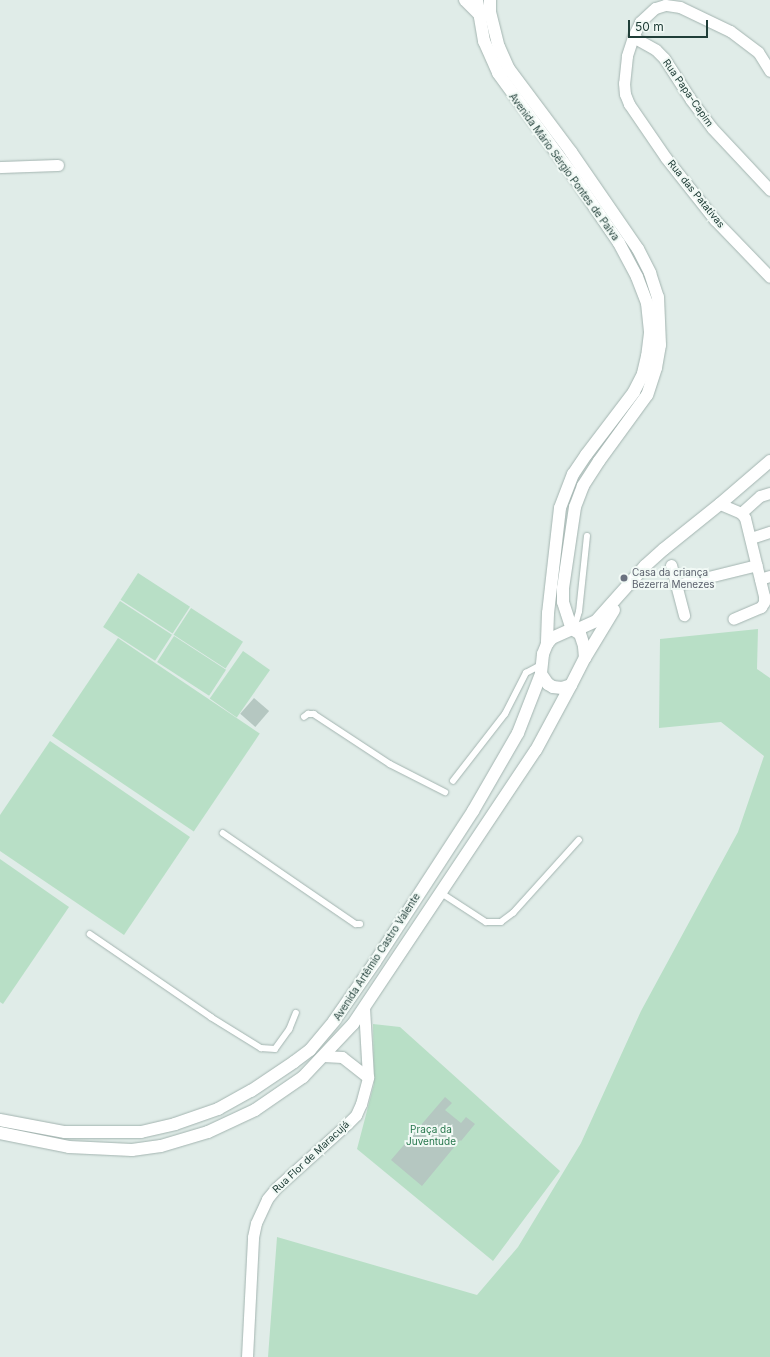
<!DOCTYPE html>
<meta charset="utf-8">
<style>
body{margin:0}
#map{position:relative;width:770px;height:1357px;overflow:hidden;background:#e0ece8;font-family:Inter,sans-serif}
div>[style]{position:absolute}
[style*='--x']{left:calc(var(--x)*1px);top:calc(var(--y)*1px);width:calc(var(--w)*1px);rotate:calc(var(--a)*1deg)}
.green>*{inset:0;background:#b8dfc6;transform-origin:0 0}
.building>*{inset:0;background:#b5c7c1;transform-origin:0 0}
.roads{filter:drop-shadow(0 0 1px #a3b4b0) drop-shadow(0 0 1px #a3b4b0)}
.service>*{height:5.5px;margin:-2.75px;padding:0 2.75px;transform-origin:2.75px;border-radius:2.75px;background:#fff}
.minor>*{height:11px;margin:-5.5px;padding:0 5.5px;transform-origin:5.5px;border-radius:5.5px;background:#fff}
.tertiary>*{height:12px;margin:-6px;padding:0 6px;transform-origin:6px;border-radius:6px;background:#fff}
.secondary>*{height:12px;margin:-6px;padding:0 6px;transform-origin:6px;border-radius:6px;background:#fff}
.dots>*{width:11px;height:11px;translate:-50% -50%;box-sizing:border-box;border:2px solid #f1f9f5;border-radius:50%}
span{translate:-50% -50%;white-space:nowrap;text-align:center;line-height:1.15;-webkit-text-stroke:4px #f1f9f5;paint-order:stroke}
.street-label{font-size:10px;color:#203e38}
.worship-label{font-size:10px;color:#5b616d}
.left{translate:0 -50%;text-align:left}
.park-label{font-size:10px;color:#27774d}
.scale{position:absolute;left:628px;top:20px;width:80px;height:18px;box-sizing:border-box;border:2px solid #203e38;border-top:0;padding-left:5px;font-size:12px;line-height:14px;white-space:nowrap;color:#203e38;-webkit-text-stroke:3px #f1f9f5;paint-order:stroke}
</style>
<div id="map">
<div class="green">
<div style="left:138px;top:573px;width:62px;height:32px;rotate:33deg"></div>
<div style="left:120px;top:601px;width:62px;height:31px;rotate:33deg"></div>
<div style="left:191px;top:608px;width:62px;height:32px;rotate:33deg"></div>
<div style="clip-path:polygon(758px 629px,757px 669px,770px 678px,770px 1357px,268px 1357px,277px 1237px,477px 1295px,518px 1247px,581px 1143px,641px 1011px,738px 832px,764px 756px,721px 722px,659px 728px,660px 639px)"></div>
<div style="left:174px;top:636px;width:62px;height:31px;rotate:33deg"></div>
<div style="left:118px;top:638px;width:171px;height:118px;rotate:34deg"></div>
<div style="left:243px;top:651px;width:33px;height:58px;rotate:35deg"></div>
<div style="clip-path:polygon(50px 741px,190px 837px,124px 935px,0 851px,0 815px)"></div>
<div style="clip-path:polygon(0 859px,69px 907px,3px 1004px,0 1002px)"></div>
<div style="clip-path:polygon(373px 1024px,400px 1027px,560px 1171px,493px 1261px,357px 1149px,374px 1084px)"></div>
</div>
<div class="building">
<div style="left:254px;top:698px;width:20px;height:21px;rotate:41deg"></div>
<div style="clip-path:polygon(445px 1097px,452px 1103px,445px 1110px,461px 1123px,466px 1117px,475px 1124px,461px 1141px,460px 1140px,422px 1186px,391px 1160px)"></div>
</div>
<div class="roads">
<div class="service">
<div style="--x:574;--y:629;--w:18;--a:-74"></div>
<div style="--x:579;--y:612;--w:76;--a:-84"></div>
<div style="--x:304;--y:717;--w:5;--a:-37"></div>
<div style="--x:308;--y:714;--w:6;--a:0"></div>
<div style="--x:314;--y:714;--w:91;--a:33.3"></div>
<div style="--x:390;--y:764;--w:62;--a:27"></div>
<div style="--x:453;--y:781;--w:85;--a:-52.2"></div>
<div style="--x:505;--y:714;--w:46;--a:-62.9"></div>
<div style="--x:526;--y:673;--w:17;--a:-28"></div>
<div style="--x:223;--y:833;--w:161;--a:34.4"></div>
<div style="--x:356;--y:924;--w:4;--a:0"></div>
<div style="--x:440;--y:892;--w:55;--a:33.1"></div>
<div style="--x:486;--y:922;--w:15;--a:0"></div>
<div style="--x:501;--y:922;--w:15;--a:-37"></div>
<div style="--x:513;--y:913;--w:98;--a:-47.9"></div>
<div style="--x:90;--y:934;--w:147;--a:34.4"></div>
<div style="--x:211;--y:1017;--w:59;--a:31.8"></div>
<div style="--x:261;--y:1048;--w:14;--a:4"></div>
<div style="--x:275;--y:1049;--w:24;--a:-54"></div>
<div style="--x:289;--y:1030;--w:18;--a:-68"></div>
</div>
<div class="minor">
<div style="--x:633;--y:37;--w:26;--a:29"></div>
<div style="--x:656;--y:50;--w:11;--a:45"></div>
<div style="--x:664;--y:58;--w:50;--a:57.3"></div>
<div style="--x:691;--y:100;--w:35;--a:53"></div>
<div style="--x:712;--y:128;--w:85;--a:46.9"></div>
<div style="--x:770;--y:71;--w:22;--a:-122"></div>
<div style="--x:758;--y:52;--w:35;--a:-143"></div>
<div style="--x:730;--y:31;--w:55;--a:-154.4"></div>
<div style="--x:680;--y:7;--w:15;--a:-172"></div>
<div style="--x:665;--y:5;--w:10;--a:163"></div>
<div style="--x:655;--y:8;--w:21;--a:137"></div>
<div style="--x:640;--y:22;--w:17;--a:115"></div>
<div style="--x:633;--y:37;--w:20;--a:108"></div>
<div style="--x:627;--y:56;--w:27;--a:96"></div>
<div style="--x:624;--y:83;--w:11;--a:85"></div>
<div style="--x:625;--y:94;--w:11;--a:68"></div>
<div style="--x:629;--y:104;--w:65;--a:55.6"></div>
<div style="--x:666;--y:158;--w:79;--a:51.7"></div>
<div style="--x:715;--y:220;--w:79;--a:46"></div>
<div style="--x:0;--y:167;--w:58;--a:-2"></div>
<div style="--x:720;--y:504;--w:23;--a:23"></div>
<div style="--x:741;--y:513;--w:6;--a:51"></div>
<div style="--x:745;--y:518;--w:80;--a:76.3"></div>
<div style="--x:764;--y:596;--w:6;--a:90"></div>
<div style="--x:764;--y:602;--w:6;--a:121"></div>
<div style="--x:761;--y:607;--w:30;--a:157"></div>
<div style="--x:741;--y:513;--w:25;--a:-42"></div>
<div style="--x:760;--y:496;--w:10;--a:-17"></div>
<div style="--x:751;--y:538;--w:20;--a:-18"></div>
<div style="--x:671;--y:565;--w:52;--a:75.4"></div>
<div style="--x:760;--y:579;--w:10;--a:-17"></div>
<div style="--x:676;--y:585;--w:83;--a:-13.9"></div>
<div style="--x:323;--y:1056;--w:19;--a:3"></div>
<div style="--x:342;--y:1057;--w:33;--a:38"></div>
<div style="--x:247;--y:1357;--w:120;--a:-87.1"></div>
<div style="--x:253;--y:1237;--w:14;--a:-78"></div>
<div style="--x:256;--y:1223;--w:26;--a:-65"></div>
<div style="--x:267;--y:1199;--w:14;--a:-51"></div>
<div style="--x:276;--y:1188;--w:96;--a:-42"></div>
<div style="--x:347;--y:1124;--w:13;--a:-45"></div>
<div style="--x:356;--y:1115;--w:12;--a:-66"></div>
<div style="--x:361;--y:1104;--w:28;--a:-75"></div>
<div style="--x:368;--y:1077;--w:70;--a:-93.3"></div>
</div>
<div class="tertiary">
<div style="--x:465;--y:0;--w:18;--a:45"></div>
</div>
<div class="secondary">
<div style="--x:477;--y:0;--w:42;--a:80.3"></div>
<div style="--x:484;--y:41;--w:35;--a:66"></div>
<div style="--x:498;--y:73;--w:125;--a:53.8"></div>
<div style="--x:572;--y:174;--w:83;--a:55.7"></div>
<div style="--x:619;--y:243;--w:38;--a:62"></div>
<div style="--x:637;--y:277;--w:28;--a:69"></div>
<div style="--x:647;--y:303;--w:30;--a:84"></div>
<div style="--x:650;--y:333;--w:23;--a:97"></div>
<div style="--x:647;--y:356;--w:18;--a:103"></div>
<div style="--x:643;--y:374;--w:20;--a:117"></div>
<div style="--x:634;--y:392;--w:79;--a:127.3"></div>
<div style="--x:586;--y:455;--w:23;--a:124"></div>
<div style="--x:573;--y:474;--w:36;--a:111"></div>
<div style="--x:560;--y:508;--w:106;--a:96.5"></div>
<div style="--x:548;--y:613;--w:31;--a:92"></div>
<div style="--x:547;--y:644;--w:11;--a:112"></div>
<div style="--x:543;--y:654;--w:20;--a:96"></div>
<div style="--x:541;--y:674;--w:12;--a:55"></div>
<div style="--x:548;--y:684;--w:6;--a:31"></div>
<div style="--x:553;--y:687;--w:9;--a:6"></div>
<div style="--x:562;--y:688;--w:9;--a:-18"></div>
<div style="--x:571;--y:685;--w:30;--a:-63"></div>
<div style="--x:585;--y:658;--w:12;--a:-95"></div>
<div style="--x:584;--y:646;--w:13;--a:-108"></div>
<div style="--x:580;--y:634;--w:9;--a:-148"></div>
<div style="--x:572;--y:629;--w:22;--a:156"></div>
<div style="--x:552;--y:638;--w:8;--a:130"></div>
<div style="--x:490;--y:0;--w:12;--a:90"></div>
<div style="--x:490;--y:12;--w:36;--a:76"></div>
<div style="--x:499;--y:47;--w:24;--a:66"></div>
<div style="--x:509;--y:69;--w:104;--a:53.2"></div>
<div style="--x:571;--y:152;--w:118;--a:55.4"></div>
<div style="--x:638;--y:249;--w:27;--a:63"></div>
<div style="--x:650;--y:273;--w:25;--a:72"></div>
<div style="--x:658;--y:297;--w:48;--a:87.6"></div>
<div style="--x:660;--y:345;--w:23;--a:100"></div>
<div style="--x:656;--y:368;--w:28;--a:108"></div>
<div style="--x:647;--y:395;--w:82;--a:126"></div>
<div style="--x:599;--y:461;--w:30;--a:123"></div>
<div style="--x:583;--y:486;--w:22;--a:111"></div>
<div style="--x:575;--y:507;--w:82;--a:98.4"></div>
<div style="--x:563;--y:588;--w:14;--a:90"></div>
<div style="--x:563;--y:602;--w:28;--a:72"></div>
<div style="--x:576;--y:630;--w:22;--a:-24"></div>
<div style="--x:596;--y:621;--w:74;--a:-48.3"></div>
<div style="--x:645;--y:566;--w:25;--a:-42"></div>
<div style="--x:664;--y:549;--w:72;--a:-38.8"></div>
<div style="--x:720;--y:504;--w:66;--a:-40.7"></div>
<div style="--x:585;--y:658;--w:56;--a:-58.9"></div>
<div style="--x:0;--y:1120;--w:66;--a:10.5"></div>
<div style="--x:65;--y:1132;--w:76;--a:0"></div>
<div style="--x:141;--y:1132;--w:35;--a:-13"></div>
<div style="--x:175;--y:1124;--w:46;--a:-19.2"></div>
<div style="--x:218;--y:1109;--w:38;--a:-29"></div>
<div style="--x:251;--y:1091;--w:52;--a:-34"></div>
<div style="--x:294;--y:1062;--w:20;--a:-37"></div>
<div style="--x:310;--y:1050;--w:38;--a:-50"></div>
<div style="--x:334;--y:1021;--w:72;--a:-55.2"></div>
<div style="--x:375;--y:962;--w:180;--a:-57"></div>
<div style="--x:473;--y:811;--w:90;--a:-60"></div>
<div style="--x:518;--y:733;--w:63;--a:-68.7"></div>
<div style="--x:0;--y:1133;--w:70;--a:11.5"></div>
<div style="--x:69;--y:1147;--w:63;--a:2.7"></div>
<div style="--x:132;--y:1150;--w:29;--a:-8"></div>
<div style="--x:161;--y:1146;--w:49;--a:-16.6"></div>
<div style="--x:208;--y:1132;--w:52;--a:-25.1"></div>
<div style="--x:255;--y:1110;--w:58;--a:-34.5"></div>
<div style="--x:303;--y:1077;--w:73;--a:-46.7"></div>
<div style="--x:353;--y:1024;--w:329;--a:-56.3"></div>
<div style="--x:536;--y:750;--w:74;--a:-61.7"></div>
</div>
</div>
<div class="dots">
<div style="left:624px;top:578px;background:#6b7280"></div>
</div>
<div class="street-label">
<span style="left:688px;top:93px;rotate:55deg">Rua Papa-Capim</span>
<span style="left:564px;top:167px;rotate:54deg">Avenida Mário Sérgio Pontes de Paiva</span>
<span style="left:696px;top:194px;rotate:51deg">Rua das Patativas</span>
<span style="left:377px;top:957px;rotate:-57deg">Avenida Artêmio Castro Valente</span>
<span style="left:311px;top:1157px;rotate:-43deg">Rua Flor de Maracujá</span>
</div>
<div class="worship-label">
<span class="left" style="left:632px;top:578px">Casa da criança<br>Bezerra Menezes</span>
</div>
<div class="park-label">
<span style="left:431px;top:1135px">Praça da<br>Juventude</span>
</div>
<div class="scale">50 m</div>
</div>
